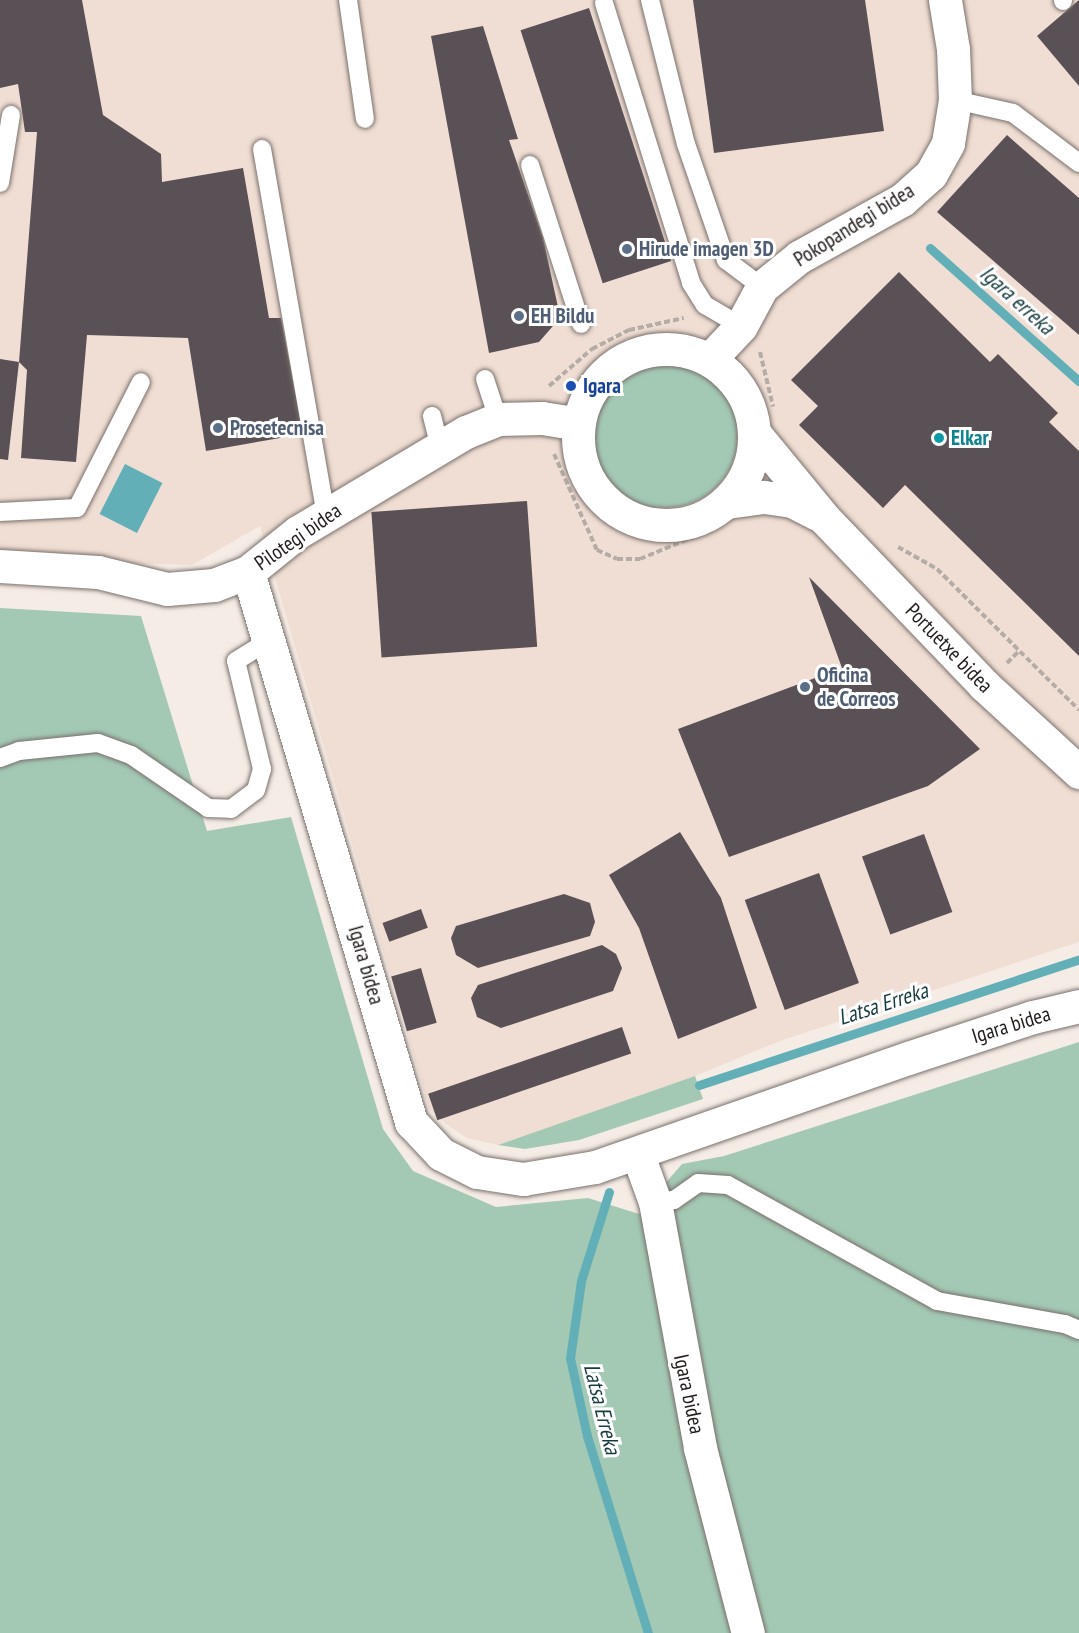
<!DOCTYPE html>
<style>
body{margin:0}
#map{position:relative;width:1079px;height:1633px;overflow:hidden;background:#f6ece6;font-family:"PT Sans Narrow",sans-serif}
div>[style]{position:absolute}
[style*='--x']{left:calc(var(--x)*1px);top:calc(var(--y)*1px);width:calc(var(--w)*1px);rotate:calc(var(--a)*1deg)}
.built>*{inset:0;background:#f0ded4}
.green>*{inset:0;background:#a3c9b4}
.round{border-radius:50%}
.water>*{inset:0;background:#62afb7;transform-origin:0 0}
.stream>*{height:9px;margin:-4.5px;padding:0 4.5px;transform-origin:4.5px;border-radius:4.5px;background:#62afb7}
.building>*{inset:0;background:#5a5156;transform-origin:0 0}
.path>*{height:4px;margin-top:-2px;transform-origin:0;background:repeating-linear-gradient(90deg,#b4aca7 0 6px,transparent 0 9px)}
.roads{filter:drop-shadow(0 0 2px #7a706b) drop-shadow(0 0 2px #7a706b)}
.lane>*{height:18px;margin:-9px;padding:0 9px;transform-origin:9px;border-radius:9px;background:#fff}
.street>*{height:33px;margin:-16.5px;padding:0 16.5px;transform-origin:16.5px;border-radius:16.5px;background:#fff}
.street>.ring{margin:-16.5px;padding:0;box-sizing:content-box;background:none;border:33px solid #fff;border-radius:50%}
.dots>*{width:16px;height:16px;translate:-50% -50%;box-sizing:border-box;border:3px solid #fff;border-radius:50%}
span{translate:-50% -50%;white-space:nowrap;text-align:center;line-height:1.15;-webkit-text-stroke:6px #fff;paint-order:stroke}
.street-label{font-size:21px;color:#201c1a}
.service-label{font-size:21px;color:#4e5e75;font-weight:700}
.left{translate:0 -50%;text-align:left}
.transit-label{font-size:21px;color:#164399;font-weight:700}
.culture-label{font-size:21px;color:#0d838f;font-weight:700}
.water-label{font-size:22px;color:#163b3f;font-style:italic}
</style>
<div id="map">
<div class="built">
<div style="clip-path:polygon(0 0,1079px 0,1079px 942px,780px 1041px,695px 1076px,498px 1145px,467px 1138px,450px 1127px,429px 1109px,260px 526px,192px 565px,0 559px)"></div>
</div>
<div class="green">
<div class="round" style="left:592px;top:362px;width:146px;height:146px"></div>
<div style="clip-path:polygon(0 608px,141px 616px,207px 831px,291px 817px,383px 1129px,413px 1171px,496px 1207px,588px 1198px,639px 1214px,682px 1164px,724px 1156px,1079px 1042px,1079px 1633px,0 1633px)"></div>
<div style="clip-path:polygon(695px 1076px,703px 1099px,579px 1140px,525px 1149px,498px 1145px)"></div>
</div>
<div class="water">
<div style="left:125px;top:464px;width:42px;height:56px;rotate:27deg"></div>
</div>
<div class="stream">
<div style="--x:930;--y:248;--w:200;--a:41.8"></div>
<div style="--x:699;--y:1085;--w:400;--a:-18.3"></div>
<div style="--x:609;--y:1192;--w:93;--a:107.5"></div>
<div style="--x:581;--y:1281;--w:78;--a:98.1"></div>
<div style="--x:570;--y:1358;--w:80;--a:77.7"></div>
<div style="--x:587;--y:1436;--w:206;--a:72.8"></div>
</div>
<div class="building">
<div style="clip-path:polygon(0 0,82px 0,103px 115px,161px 154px,162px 182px,243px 168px,269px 318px,281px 318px,303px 434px,206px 451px,188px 338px,87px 335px,76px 462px,21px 458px,27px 370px,19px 362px,37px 132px,25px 132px,18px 84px,0 88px)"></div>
<div style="clip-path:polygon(693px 0,865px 0,884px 131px,714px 153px)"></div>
<div style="clip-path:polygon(1079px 0,1079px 86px,1037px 36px)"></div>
<div style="left:589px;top:8px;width:266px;height:72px;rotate:72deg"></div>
<div style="clip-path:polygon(483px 26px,518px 139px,509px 140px,543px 238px,558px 307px,553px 326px,539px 342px,489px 353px,431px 36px)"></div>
<div style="clip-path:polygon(1007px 135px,1079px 198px,1079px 335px,937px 212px)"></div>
<div style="clip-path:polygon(899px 272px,990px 362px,998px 354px,1058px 413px,1049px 422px,1079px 451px,1079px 656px,905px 485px,883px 508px,799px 425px,818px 406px,791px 380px)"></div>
<div style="clip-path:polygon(0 359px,19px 362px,8px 460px,0 459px)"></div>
<div style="left:527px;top:501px;width:146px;height:156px;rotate:86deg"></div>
<div style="clip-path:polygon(809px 577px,980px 749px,928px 786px,729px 857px,678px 729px,842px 668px)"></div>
<div style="clip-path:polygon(680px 832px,721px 898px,757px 1008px,678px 1039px,639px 928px,609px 875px)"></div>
<div style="left:924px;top:834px;width:83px;height:66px;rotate:70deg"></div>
<div style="left:819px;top:873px;width:117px;height:79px;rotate:70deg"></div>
<div style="clip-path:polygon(564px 894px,590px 903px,595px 922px,590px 936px,478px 968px,456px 955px,451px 938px,456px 926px)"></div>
<div style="left:421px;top:909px;width:20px;height:41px;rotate:70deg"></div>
<div style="clip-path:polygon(602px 945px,616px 954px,622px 968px,613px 991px,501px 1028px,477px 1017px,471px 998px,478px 985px)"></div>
<div style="left:421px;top:968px;width:57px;height:31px;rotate:74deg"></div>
<div style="left:622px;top:1027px;width:28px;height:205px;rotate:71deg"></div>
</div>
<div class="path">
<div style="--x:760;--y:352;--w:56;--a:76.5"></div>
<div style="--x:549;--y:386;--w:57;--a:-40.7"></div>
<div style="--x:592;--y:349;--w:42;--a:-27.2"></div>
<div style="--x:629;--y:330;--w:56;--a:-12.3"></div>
<div style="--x:554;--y:454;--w:105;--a:65.9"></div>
<div style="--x:597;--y:550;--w:22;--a:24"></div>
<div style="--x:617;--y:559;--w:23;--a:0"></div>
<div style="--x:640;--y:559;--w:76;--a:-22.5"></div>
<div style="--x:898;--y:547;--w:45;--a:29.4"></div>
<div style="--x:937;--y:569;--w:200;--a:44.8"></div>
<div style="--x:1007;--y:663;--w:17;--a:-45"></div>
</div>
<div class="roads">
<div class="lane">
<div style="--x:348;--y:0;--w:120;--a:81.9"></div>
<div style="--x:650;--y:0;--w:148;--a:76"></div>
<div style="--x:686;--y:144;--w:123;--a:71"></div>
<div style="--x:726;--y:260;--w:45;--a:36.9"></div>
<div style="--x:1063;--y:0;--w:1;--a:90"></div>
<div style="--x:604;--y:3;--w:293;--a:72.7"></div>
<div style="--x:691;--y:283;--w:26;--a:58"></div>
<div style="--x:705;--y:305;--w:42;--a:30.3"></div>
<div style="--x:955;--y:100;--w:59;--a:12.6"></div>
<div style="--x:1013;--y:113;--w:83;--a:37.1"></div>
<div style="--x:262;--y:149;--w:372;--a:80.1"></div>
<div style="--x:530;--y:165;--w:167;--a:72.2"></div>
<div style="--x:0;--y:183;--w:69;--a:-80.8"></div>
<div style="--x:485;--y:379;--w:42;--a:72"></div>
<div style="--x:432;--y:416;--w:32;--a:76"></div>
<div style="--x:0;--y:512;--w:77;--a:-3"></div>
<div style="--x:77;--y:508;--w:141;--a:-63.1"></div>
<div style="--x:0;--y:758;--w:20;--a:-20"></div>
<div style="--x:19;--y:751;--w:79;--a:-5.8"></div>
<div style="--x:98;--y:743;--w:35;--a:20"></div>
<div style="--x:131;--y:755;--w:93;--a:34.5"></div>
<div style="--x:208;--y:808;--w:23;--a:2"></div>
<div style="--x:231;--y:809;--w:31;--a:-37"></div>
<div style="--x:256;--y:790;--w:22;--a:-74"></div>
<div style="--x:262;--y:769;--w:111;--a:-103.5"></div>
<div style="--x:236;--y:661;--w:40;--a:-32"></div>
<div style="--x:655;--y:1202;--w:19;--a:-6"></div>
<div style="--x:674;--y:1200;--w:29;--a:-35"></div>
<div style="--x:698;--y:1183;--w:30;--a:4"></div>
<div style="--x:728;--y:1185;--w:239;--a:29"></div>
<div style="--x:937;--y:1301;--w:130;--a:10.2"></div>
<div style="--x:1065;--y:1324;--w:15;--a:23"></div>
</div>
<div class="street">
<div class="ring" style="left:578px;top:349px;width:143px;height:143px"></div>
<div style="--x:710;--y:359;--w:45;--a:-46.8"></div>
<div style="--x:741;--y:326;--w:44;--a:-61.7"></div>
<div style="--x:762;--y:287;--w:48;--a:-39"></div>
<div style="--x:799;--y:257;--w:118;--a:-29"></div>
<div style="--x:902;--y:200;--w:39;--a:-42"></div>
<div style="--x:931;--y:174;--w:35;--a:-61"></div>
<div style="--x:948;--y:143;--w:44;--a:-80.8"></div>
<div style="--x:955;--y:100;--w:51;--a:-92.2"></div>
<div style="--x:953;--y:49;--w:50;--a:-99.3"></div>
<div style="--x:755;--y:434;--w:109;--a:50.6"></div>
<div style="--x:824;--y:518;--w:231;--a:46.2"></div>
<div style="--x:984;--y:685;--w:129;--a:42.5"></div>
<div style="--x:727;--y:502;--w:37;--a:-8"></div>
<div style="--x:764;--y:497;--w:28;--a:8"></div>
<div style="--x:792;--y:501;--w:28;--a:27"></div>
<div style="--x:0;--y:566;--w:98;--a:3.5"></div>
<div style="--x:98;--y:572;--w:71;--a:13.8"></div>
<div style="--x:167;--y:589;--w:47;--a:-4.9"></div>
<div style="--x:214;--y:585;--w:36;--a:-21"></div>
<div style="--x:248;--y:572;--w:64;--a:-38.7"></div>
<div style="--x:298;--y:532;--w:196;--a:-30.8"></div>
<div style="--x:466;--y:432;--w:35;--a:-22"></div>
<div style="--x:498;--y:419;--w:44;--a:-1.3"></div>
<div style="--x:542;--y:418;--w:36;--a:9"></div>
<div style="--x:248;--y:572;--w:574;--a:73.49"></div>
<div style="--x:411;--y:1122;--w:44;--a:46.8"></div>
<div style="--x:441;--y:1154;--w:40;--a:26.6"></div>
<div style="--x:477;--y:1172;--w:47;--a:8.7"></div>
<div style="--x:523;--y:1179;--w:73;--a:-9.5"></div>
<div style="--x:595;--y:1167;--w:331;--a:-19.2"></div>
<div style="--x:908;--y:1058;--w:132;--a:-18.2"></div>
<div style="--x:1033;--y:1017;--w:47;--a:-13.4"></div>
<div style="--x:638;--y:1155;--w:50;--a:70.1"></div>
<div style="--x:655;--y:1202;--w:250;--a:79.6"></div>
<div style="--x:700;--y:1448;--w:191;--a:75.5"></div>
</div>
</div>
<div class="dots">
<div style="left:627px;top:249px;background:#5c6f8a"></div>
<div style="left:519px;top:316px;background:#5c6f8a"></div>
<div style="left:571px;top:386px;background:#1a4fb4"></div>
<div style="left:218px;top:428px;background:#5c6f8a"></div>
<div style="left:939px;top:438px;background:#0f9aa8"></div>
<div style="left:805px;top:687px;background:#5c6f8a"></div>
</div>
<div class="street-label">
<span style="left:854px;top:225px;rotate:-32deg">Pokopandegi bidea</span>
<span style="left:298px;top:537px;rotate:-35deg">Pilotegi bidea</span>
<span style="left:949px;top:648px;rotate:46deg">Portuetxe bidea</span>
<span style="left:366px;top:965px;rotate:74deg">Igara bidea</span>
<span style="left:1011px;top:1025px;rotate:-17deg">Igara bidea</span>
<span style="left:689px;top:1394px;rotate:78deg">Igara bidea</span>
</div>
<div class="service-label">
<span class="left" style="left:639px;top:249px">Hirude imagen 3D</span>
<span class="left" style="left:531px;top:316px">EH Bildu</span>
<span class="left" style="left:230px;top:428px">Prosetecnisa</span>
<span class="left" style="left:817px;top:687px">Oficina<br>de Correos</span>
</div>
<div class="transit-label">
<span class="left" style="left:583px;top:386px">Igara</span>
</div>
<div class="culture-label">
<span class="left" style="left:951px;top:438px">Elkar</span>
</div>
<div class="water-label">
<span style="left:1017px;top:300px;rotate:42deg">Igara erreka</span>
<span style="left:883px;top:1004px;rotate:-18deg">Latsa Erreka</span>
<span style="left:602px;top:1409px;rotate:76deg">Latsa Erreka</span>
</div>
</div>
